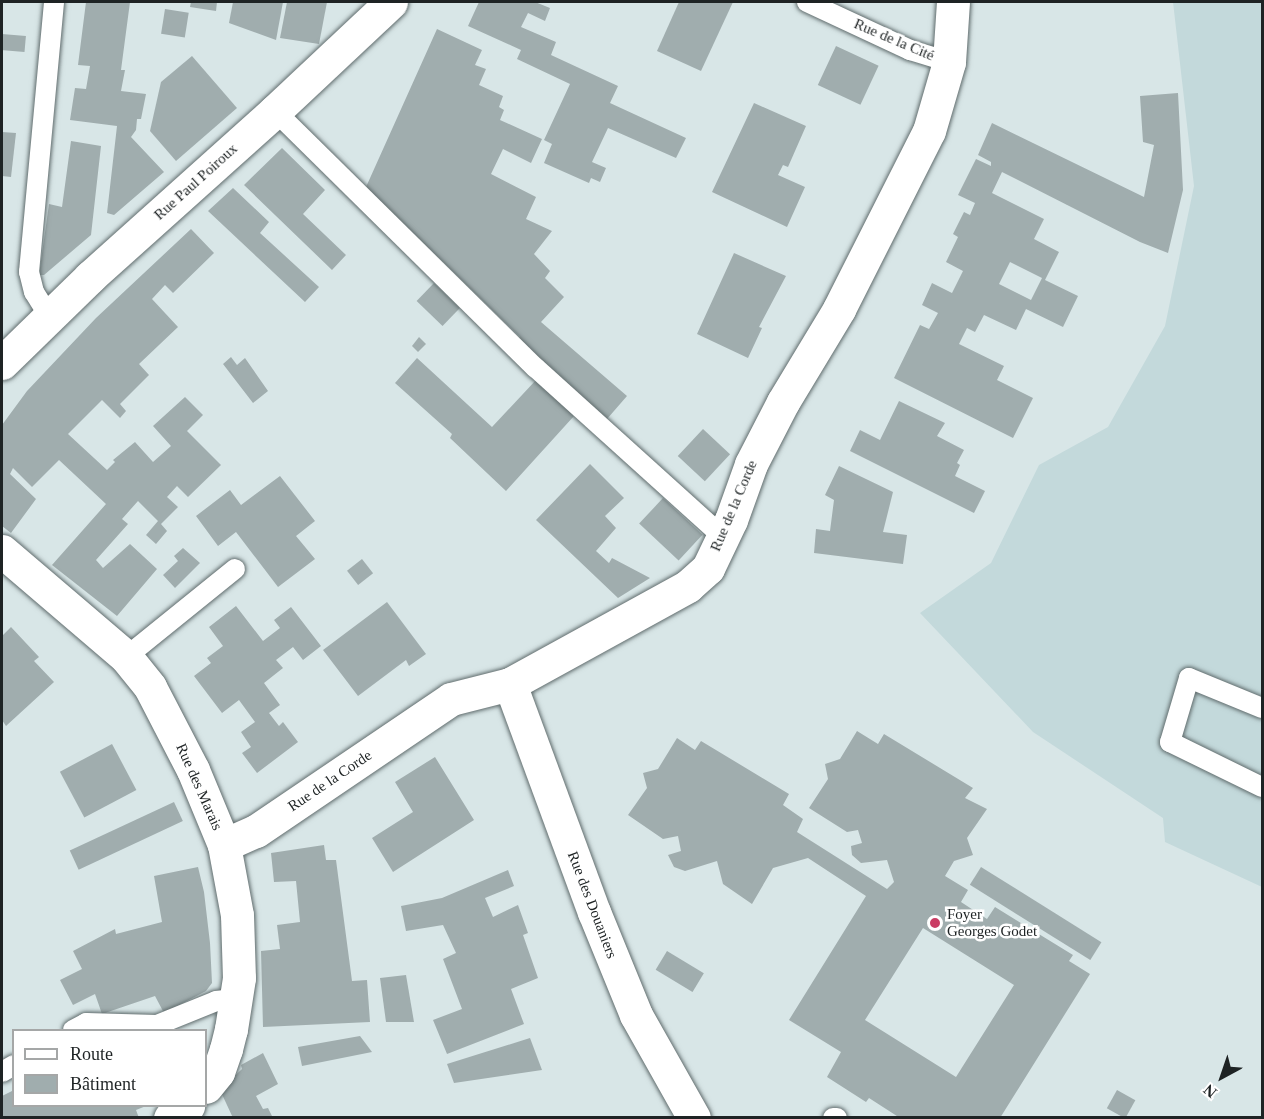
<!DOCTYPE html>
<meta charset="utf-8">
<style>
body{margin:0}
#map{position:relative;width:1264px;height:1119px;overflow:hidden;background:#d8e6e7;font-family:Georgia,serif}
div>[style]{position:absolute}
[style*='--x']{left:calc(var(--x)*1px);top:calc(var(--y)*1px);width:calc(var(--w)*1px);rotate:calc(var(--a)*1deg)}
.built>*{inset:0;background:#c3d9db}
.building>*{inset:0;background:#a0adae;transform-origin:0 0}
.roads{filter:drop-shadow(0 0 2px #606c6d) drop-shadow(0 0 2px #606c6d)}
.service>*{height:20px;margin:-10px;padding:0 10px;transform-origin:10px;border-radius:10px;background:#fff}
.minor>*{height:33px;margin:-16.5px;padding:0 16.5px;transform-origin:16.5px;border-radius:16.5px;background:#fff}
.tertiary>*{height:33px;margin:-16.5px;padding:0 16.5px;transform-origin:16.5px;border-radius:16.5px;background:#fff}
.dots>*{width:16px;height:16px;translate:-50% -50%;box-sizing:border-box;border:3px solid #fff;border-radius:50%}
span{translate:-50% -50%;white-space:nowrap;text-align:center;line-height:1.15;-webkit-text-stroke:5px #fff;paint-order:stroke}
.street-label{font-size:15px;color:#1e2324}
.poi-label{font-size:15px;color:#1e2324}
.left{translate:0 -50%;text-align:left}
.frame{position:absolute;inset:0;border:3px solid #1e2324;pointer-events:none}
.legend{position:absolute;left:12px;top:1029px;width:195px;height:78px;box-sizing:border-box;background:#fff;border:2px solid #a5a7a7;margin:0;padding:8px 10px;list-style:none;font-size:18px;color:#1e2324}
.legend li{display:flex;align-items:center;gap:12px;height:30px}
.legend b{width:30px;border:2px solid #a5a7a7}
.north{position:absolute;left:1192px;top:1047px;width:60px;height:60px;-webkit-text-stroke:4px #fff;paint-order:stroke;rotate:220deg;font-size:16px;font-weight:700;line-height:24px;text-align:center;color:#1e2324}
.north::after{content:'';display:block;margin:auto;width:21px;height:27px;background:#1e2324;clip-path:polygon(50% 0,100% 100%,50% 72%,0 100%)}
</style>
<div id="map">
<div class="built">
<div style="clip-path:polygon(1173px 2px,1262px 2px,1262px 887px,1165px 842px,1163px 818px,1033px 732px,920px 613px,991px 563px,1039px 465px,1108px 427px,1165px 326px,1194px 186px)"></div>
</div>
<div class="building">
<div style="clip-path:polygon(86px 2px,130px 2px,121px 70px,125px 70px,121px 91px,146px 94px,141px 119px,137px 119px,136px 130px,131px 137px,164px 172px,114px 215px,107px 213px,117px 126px,70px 120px,75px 88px,86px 89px,90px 66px,78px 65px)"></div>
<div style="clip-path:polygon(191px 2px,217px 2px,216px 11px,190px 7px)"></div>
<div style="clip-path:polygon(233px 2px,283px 2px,276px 40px,229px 23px)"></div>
<div style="clip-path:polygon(287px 2px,327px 2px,319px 44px,280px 38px)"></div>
<div style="clip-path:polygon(479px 2px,535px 2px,550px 8px,545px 21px,528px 13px,521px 27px,556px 42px,551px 55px,618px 86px,610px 103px,686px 138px,676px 158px,608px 128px,592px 162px,606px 168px,600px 182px,591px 178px,589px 183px,544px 163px,552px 144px,544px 140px,570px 84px,517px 59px,521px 50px,468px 26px)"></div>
<div style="clip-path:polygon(679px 2px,733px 2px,701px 71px,657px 51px)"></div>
<div style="left:165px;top:9px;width:24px;height:25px;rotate:9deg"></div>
<div style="clip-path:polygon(437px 29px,482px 50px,475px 65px,486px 69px,479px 85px,503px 96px,499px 107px,504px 110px,500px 120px,542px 139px,531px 163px,503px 149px,491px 174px,536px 197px,526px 219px,552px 231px,534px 254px,550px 271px,545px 278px,564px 297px,541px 322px,627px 396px,607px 419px,518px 339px,520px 337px,366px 187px)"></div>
<div style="left:2px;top:34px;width:24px;height:16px;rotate:5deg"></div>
<div style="left:836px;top:46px;width:47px;height:43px;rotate:25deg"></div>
<div style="clip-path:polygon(192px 56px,237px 108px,176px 161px,150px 131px,161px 82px)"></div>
<div style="clip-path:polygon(evenodd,1178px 93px,1183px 190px,1168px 253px,1140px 242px,1002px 172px,992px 193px,1044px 219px,1034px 239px,1059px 252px,1045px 280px,1078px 296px,1063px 327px,1026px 309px,1016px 330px,984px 315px,975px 332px,967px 328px,959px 344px,1004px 366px,997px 380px,1033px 398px,1013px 438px,894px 378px,920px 325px,929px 329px,938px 313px,922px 305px,932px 283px,952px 293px,963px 271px,946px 262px,958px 237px,953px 234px,964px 212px,970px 215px,975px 203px,958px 195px,976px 159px,991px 166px,991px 162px,978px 155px,992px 123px,1144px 197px,1154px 145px,1143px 142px,1140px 96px,1178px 93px,1010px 262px,1042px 278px,1031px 300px,999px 284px,1010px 262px)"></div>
<div style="clip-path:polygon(754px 103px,806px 126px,788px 167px,783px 165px,778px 175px,805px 187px,787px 227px,712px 192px)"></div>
<div style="clip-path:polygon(2px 132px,16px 133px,11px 177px,2px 176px)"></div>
<div style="clip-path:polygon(71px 141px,101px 146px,91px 235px,44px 275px,39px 275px,49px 204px,62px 207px)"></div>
<div style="clip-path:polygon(282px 148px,325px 190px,303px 214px,346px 255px,332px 270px,244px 185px)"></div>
<div style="clip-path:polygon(233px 188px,269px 222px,260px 233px,319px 287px,305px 302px,208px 211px)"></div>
<div style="clip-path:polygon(191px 229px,214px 253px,173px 293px,165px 285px,152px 299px,178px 327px,139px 364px,149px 375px,120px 404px,126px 411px,120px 418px,102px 400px,68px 434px,107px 470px,115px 462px,113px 460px,135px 442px,153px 462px,171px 446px,153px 426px,185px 397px,203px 415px,187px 431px,221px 465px,188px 497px,177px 486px,167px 497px,178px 507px,161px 524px,167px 531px,156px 544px,146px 535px,158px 521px,138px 501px,122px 519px,128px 524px,96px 560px,103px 568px,130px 544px,157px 569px,117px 616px,52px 565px,106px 504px,59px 460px,32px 487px,13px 468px,10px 474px,36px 499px,11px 533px,2px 526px,2px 425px,27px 391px,96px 318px)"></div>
<div style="clip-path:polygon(734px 253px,786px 276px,759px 327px,762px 328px,748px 358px,697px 334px)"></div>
<div style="left:434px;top:283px;width:36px;height:25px;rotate:44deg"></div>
<div style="clip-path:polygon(419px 337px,426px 344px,418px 352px,412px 346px)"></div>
<div style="clip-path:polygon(231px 357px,237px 365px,245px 358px,268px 391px,253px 403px,223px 364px)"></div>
<div style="clip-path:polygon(417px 358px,492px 427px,536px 380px,574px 416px,506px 491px,450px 438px,452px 434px,395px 383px)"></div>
<div style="clip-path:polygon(899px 401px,945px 423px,937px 436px,964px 450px,957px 463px,960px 465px,955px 476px,985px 491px,974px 513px,850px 451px,860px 430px,880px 440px)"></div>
<div style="left:703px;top:429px;width:37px;height:37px;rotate:43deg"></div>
<div style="clip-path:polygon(590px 464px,624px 498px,605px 516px,616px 528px,596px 551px,609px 563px,612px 558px,650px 578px,618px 598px,536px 520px)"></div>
<div style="clip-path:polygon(839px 466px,893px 492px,883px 532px,907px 535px,903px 564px,814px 553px,816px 529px,830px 531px,834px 500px,825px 495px)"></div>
<div style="clip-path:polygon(280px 476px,315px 521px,296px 536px,315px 559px,278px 587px,236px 532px,218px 546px,196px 516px,230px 490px,241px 505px)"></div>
<div style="left:663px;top:498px;width:54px;height:35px;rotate:43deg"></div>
<div style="clip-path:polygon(183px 548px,200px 563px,175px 588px,163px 575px,178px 561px,174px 556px)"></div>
<div style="left:362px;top:559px;width:18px;height:19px;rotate:52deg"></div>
<div style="clip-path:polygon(387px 602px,426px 654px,409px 666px,406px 660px,358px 696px,323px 650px)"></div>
<div style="clip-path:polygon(236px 606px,263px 641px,280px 628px,274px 620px,291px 607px,321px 646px,303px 660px,293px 647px,276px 660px,283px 668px,264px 683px,280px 705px,269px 713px,279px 726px,283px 722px,298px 742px,257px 773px,242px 753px,251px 747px,241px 732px,255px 722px,239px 700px,222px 713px,194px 676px,211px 663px,207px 658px,223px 646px,209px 627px)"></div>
<div style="clip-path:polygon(11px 627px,39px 657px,34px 661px,54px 682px,6px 726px,2px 720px,2px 636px)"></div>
<div style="clip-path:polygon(evenodd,857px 731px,878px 744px,884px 734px,973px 788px,965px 798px,987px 809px,967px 838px,973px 855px,954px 861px,945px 876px,968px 890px,961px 902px,987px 919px,995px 907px,1073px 955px,1069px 961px,1090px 974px,1000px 1118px,900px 1118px,869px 1098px,866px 1102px,827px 1077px,841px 1052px,789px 1020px,866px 896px,808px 858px,773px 868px,752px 904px,723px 884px,717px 861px,685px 871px,674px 867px,668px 855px,681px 851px,678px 836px,663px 839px,628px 815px,647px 788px,643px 773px,658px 769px,677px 738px,695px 750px,701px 741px,789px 794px,783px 805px,803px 819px,797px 832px,887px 889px,894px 882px,887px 860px,861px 863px,852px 855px,851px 846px,862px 843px,858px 830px,847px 832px,809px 808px,828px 779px,825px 764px,840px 759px,857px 731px,923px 928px,1014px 985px,956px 1077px,865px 1020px,923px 928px)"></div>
<div style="left:112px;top:744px;width:52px;height:59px;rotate:62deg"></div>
<div style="clip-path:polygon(435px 757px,474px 820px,393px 872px,372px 838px,413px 812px,395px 782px)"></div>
<div style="left:174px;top:802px;width:21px;height:115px;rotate:65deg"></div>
<div style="clip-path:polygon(324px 845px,326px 860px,336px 860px,352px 981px,367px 980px,370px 1022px,263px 1027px,261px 951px,280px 949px,277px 925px,300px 922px,296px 881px,274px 882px,271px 853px)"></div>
<div style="clip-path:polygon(198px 867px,204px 892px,210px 943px,212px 983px,206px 991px,164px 1013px,155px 996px,102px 1014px,95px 994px,73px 1005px,60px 980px,82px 969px,73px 951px,115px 929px,116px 934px,162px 922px,154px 876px)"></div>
<div style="left:981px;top:867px;width:142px;height:21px;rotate:32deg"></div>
<div style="clip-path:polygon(508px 870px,514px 886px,485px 898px,493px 917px,518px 905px,528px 933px,523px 935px,538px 978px,511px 989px,524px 1024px,447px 1054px,433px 1020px,462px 1009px,443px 959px,456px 953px,443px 925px,406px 931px,401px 906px,442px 898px)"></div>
<div style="left:667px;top:951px;width:43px;height:22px;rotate:31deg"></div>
<div style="clip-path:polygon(406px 975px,414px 1022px,386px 1022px,380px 978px)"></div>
<div style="clip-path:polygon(360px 1036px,372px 1052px,302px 1066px,298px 1047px)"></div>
<div style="clip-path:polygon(530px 1038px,542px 1070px,454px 1083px,447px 1064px)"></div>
<div style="clip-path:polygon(263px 1053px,278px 1084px,256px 1096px,263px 1109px,268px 1108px,273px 1118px,233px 1118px,220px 1090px,242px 1069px,241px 1065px)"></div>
<div style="clip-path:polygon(14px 1090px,14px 1106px,146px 1106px,136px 1110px,139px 1118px,2px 1118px,2px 1096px)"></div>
<div style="left:1117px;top:1090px;width:21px;height:21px;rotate:29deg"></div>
</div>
<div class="roads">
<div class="service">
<div style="--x:807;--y:2;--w:114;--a:25"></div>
<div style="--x:910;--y:50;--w:41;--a:17.1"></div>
<div style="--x:275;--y:111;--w:366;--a:44.6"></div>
<div style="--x:536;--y:368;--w:252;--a:42.1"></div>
<div style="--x:49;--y:316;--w:28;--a:-122"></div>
<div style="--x:34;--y:292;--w:21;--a:-104"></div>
<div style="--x:29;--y:272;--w:271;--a:-84.7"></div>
<div style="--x:126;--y:657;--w:140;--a:-38.9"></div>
<div style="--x:1262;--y:708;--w:79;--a:-157.7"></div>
<div style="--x:1189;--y:678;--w:67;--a:106.5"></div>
<div style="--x:1170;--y:742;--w:102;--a:26.1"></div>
<div style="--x:73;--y:1030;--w:15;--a:-28"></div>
<div style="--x:86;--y:1023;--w:71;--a:1.6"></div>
<div style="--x:157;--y:1025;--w:64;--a:-22.1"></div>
<div style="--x:216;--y:1001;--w:19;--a:-6"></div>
<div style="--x:2;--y:1072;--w:14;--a:-30"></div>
<div style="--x:833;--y:1118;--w:4;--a:0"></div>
</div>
<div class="minor">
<div style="--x:2;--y:551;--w:163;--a:40.5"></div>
<div style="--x:126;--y:657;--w:38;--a:51"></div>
<div style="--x:150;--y:687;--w:93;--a:62.6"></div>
<div style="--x:193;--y:770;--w:81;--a:67.5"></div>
<div style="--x:224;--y:845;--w:71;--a:79.5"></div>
<div style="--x:237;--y:915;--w:63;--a:88.2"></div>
<div style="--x:239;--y:978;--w:52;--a:98.9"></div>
<div style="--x:231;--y:1029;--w:21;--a:104"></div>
<div style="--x:226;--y:1049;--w:24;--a:109"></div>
<div style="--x:218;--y:1072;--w:19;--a:129"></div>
<div style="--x:510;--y:684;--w:243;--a:69.8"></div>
<div style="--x:594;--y:912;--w:111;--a:67.8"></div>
<div style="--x:636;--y:1015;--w:118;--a:60.6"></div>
<div style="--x:224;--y:845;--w:35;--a:-24"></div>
<div style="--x:256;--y:831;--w:235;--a:-34.1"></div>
<div style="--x:451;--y:699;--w:61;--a:-14.3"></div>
<div style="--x:510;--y:684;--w:203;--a:-28.8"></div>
<div style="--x:688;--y:586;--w:27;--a:-42"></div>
<div style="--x:708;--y:568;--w:53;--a:-64.4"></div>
<div style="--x:731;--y:520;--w:59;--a:-70.3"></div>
<div style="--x:751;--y:464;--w:70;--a:-62.7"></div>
<div style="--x:783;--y:402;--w:109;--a:-58.9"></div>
<div style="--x:839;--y:309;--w:199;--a:-63.2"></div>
<div style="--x:929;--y:131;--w:72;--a:-73.8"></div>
<div style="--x:949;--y:62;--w:60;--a:-86.2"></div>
<div style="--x:170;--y:1118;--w:22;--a:-34"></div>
</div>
<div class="tertiary">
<div style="--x:2;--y:363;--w:123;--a:-44.3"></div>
<div style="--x:90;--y:277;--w:249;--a:-41.9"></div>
<div style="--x:275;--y:111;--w:159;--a:-43.2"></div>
</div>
</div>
<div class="dots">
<div style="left:935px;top:923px;background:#ca3c64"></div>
</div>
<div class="street-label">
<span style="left:894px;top:40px;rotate:23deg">Rue de la Cité</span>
<span style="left:196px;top:182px;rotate:-42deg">Rue Paul Poiroux</span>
<span style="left:734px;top:506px;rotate:-67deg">Rue de la Corde</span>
<span style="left:330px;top:781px;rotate:-34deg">Rue de la Corde</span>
<span style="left:199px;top:787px;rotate:66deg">Rue des Marais</span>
<span style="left:592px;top:905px;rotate:69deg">Rue des Douaniers</span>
</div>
<div class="poi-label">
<span class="left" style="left:947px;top:923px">Foyer<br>Georges Godet</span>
</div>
<div class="frame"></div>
<ul class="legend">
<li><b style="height:8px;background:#fff"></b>Route</li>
<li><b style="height:16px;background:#a0adae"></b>Bâtiment</li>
</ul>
<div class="north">N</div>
</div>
